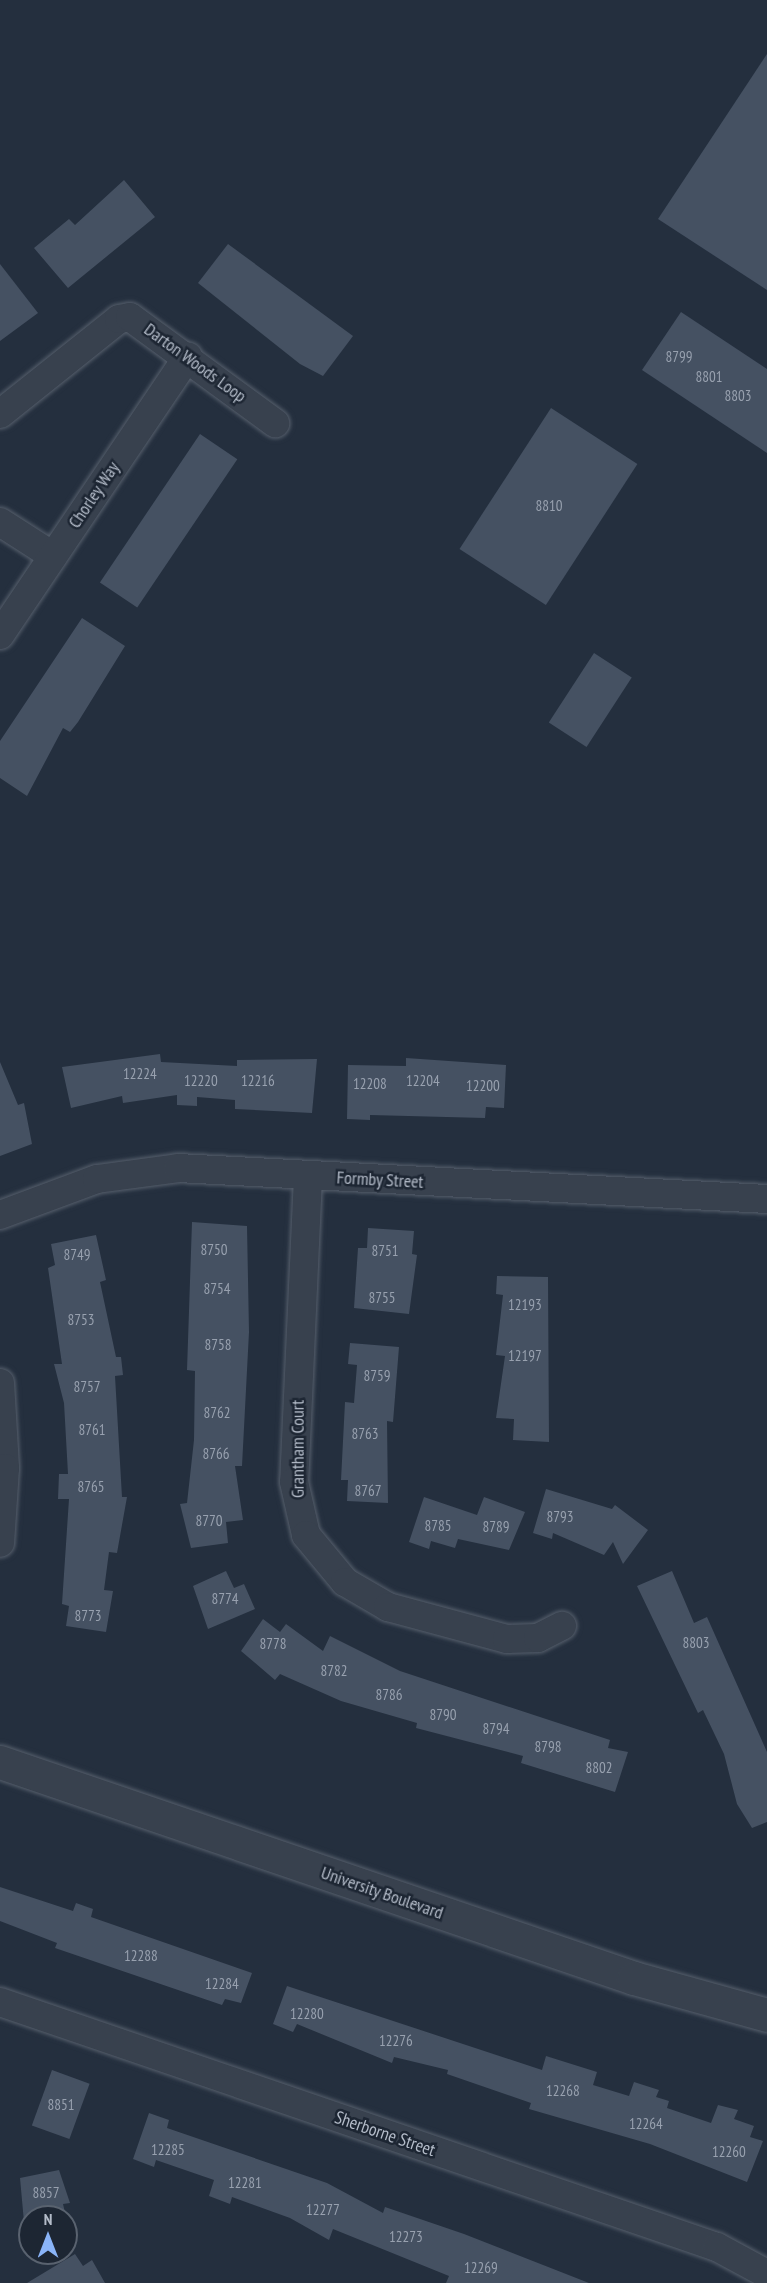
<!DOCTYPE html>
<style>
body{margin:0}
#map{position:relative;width:767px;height:2283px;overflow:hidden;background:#242f3e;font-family:"PT Sans Narrow",sans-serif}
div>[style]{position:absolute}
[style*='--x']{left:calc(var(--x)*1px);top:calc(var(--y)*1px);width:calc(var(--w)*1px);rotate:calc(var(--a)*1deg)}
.building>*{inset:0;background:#455162;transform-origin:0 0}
.roads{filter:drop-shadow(0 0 2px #565f6c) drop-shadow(0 0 2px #565f6c)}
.minor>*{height:28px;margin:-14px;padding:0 14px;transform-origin:14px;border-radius:14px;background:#38414e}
.tertiary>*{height:33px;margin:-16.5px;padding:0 16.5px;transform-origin:16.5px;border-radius:16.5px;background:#38414e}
span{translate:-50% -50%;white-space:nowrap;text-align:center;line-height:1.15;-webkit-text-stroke:5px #1d2633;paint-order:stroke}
.number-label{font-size:15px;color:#98a1af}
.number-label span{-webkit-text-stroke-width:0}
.street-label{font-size:18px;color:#b4bcc9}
.north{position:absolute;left:18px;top:2205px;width:60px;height:60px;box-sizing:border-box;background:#1d2633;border:2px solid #59626f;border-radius:50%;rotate:0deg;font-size:16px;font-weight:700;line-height:24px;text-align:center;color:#b4bcc9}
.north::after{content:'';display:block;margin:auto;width:21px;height:27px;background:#8ab4f8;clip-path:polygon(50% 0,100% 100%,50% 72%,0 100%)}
</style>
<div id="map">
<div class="building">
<div style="clip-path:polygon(767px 54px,767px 290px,658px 219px)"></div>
<div style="clip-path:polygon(124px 180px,155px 217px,68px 288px,34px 248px,69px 219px,75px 225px)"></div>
<div style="clip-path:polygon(228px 244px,353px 336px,323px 376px,300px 364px,198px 283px)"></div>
<div style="clip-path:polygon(0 264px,38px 313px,0 341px)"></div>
<div style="clip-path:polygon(681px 312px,767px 369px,767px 453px,642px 370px)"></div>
<div style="left:551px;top:408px;width:103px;height:168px;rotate:33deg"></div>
<div style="left:200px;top:434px;width:45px;height:179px;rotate:34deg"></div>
<div style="clip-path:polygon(82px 618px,125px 646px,78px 722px,70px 732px,63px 728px,27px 796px,0 778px,0 741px)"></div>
<div style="left:594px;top:653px;width:45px;height:83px;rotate:33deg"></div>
<div style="clip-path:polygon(160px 1054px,161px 1062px,237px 1066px,237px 1060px,317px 1059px,312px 1113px,235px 1109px,235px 1100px,197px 1097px,197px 1106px,177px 1105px,177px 1095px,123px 1103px,122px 1096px,71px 1108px,62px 1067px)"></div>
<div style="clip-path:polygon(406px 1058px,506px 1065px,504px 1108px,486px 1107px,485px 1118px,370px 1115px,370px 1120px,347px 1119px,348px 1065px,406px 1066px)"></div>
<div style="clip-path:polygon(0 1062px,18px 1105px,24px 1103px,32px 1144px,0 1156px)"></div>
<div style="clip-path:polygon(192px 1222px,247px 1226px,249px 1332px,242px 1466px,235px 1466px,243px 1520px,226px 1522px,228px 1543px,191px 1548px,180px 1504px,187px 1503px,194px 1440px,195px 1371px,187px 1370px)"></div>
<div style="clip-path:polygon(368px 1228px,414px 1231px,412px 1254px,417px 1255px,409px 1314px,354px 1308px,358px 1248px,367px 1248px)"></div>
<div style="clip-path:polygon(96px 1235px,106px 1280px,100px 1282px,116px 1357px,121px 1357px,123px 1375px,115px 1376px,122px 1497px,127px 1497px,117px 1553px,109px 1552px,104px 1590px,113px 1591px,106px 1632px,66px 1626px,69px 1606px,62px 1604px,69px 1499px,58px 1499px,59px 1474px,68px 1474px,64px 1403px,54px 1364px,62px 1364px,48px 1268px,55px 1265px,51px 1244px)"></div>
<div style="clip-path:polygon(497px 1276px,548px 1277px,549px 1442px,513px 1440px,514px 1419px,496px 1418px,505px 1356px,496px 1355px,503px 1295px,496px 1294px)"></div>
<div style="clip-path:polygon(350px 1343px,399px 1347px,393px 1422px,387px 1421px,388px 1503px,347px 1501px,348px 1480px,341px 1480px,345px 1402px,354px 1403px,357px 1365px,348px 1364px)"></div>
<div style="clip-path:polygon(546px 1489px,612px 1509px,615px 1505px,648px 1530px,623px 1564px,613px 1542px,604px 1555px,553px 1533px,552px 1539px,533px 1533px)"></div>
<div style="clip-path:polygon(424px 1497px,477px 1515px,484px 1497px,525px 1512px,509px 1550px,458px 1539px,455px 1548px,431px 1541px,429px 1549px,409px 1542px)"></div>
<div style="clip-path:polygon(226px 1571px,234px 1588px,244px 1584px,255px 1609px,208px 1629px,193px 1586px)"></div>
<div style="clip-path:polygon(672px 1571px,694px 1623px,707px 1617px,767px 1752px,767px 1822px,752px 1828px,737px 1804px,724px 1754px,703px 1710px,698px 1713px,637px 1586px)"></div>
<div style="clip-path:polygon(263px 1619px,280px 1632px,286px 1624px,323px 1651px,330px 1636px,400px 1671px,610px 1740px,608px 1748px,628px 1752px,615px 1792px,521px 1763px,523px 1756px,416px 1728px,417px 1723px,341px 1701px,280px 1674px,275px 1680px,241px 1651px)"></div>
<div style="clip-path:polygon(0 1887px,73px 1911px,76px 1903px,93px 1909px,91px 1917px,252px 1973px,241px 2003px,225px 1999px,222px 2005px,55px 1948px,57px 1943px,0 1921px)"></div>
<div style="clip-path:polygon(287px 1986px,542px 2070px,546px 2056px,597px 2072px,593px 2085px,629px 2096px,634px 2082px,659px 2090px,656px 2097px,669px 2101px,667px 2108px,711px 2123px,718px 2105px,738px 2110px,734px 2119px,754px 2126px,750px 2137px,763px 2141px,747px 2182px,650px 2144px,529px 2109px,531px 2103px,447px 2074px,448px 2070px,394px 2057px,392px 2063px,297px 2024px,293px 2032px,273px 2024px)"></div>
<div style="left:52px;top:2070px;width:40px;height:59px;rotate:20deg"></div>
<div style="clip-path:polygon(149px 2113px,169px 2120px,167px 2128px,327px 2183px,383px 2213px,385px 2207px,464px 2234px,589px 2283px,446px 2283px,449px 2276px,333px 2229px,329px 2240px,290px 2218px,232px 2197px,230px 2204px,209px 2196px,214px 2180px,156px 2160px,154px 2167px,133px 2159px)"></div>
<div style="clip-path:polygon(59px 2170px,70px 2203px,63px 2204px,66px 2217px,30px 2217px,25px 2233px,20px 2178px)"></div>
<div style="clip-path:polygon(75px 2254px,83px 2266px,92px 2260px,105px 2283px,27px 2283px)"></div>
</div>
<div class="roads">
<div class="minor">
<div style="--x:0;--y:414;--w:152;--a:-38.6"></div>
<div style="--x:119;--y:319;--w:11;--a:-10"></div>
<div style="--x:130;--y:317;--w:180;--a:36.2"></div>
<div style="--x:0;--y:522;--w:63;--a:32.7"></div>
<div style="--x:0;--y:635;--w:336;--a:-56"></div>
<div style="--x:308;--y:1177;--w:305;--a:92.6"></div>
<div style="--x:294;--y:1482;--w:54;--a:77.2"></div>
<div style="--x:306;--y:1535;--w:61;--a:50.3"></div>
<div style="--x:345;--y:1582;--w:50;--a:30.2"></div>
<div style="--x:388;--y:1607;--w:123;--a:15.1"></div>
<div style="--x:507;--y:1639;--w:31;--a:-2"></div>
<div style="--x:538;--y:1638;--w:27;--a:-27"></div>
<div style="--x:0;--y:1215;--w:103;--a:-20.4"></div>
<div style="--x:97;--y:1179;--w:82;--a:-7.7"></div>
<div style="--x:178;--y:1168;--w:590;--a:3.01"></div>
<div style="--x:0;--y:1383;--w:85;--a:86.6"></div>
<div style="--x:5;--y:1468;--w:75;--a:93.8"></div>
<div style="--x:0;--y:2002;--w:758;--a:18.87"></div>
<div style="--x:717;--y:2247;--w:57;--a:28.4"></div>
</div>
<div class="tertiary">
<div style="--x:0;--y:1762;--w:670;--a:18.81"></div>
<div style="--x:634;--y:1978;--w:138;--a:15.5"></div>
</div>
</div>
<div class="number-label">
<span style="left:679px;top:357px">8799</span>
<span style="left:709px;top:377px">8801</span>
<span style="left:738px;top:396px">8803</span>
<span style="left:549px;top:506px">8810</span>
<span style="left:140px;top:1074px">12224</span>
<span style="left:201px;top:1081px">12220</span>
<span style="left:258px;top:1081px">12216</span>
<span style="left:423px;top:1081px">12204</span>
<span style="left:370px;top:1084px">12208</span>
<span style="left:483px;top:1086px">12200</span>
<span style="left:214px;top:1250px">8750</span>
<span style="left:385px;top:1251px">8751</span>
<span style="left:77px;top:1255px">8749</span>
<span style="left:217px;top:1289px">8754</span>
<span style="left:382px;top:1298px">8755</span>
<span style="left:525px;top:1305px">12193</span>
<span style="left:81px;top:1320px">8753</span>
<span style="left:218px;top:1345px">8758</span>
<span style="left:525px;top:1356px">12197</span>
<span style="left:377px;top:1376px">8759</span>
<span style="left:87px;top:1387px">8757</span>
<span style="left:217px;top:1413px">8762</span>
<span style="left:92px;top:1430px">8761</span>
<span style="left:365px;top:1434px">8763</span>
<span style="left:216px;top:1454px">8766</span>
<span style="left:91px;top:1487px">8765</span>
<span style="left:368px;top:1491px">8767</span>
<span style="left:560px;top:1517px">8793</span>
<span style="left:209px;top:1521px">8770</span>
<span style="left:438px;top:1526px">8785</span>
<span style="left:496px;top:1527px">8789</span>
<span style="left:225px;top:1599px">8774</span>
<span style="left:88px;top:1616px">8773</span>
<span style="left:696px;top:1643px">8803</span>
<span style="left:273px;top:1644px">8778</span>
<span style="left:334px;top:1671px">8782</span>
<span style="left:389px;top:1695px">8786</span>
<span style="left:443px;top:1715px">8790</span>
<span style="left:496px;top:1729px">8794</span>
<span style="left:548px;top:1747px">8798</span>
<span style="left:599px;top:1768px">8802</span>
<span style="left:141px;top:1956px">12288</span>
<span style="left:222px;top:1984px">12284</span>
<span style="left:307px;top:2014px">12280</span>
<span style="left:396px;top:2041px">12276</span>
<span style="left:563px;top:2091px">12268</span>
<span style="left:61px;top:2105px">8851</span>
<span style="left:646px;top:2124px">12264</span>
<span style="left:168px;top:2150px">12285</span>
<span style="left:729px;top:2152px">12260</span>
<span style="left:245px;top:2183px">12281</span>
<span style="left:46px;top:2193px">8857</span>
<span style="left:323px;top:2210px">12277</span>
<span style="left:406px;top:2237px">12273</span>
<span style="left:481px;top:2268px">12269</span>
</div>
<div class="street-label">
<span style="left:195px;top:363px;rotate:36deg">Darton Woods Loop</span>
<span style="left:94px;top:495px;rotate:-56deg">Chorley Way</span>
<span style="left:380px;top:1180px;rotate:3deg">Formby Street</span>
<span style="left:298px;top:1449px;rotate:-90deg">Grantham Court</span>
<span style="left:382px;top:1893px;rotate:19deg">University Boulevard</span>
<span style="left:385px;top:2134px;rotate:19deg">Sherborne Street</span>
</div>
<div class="north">N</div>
</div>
